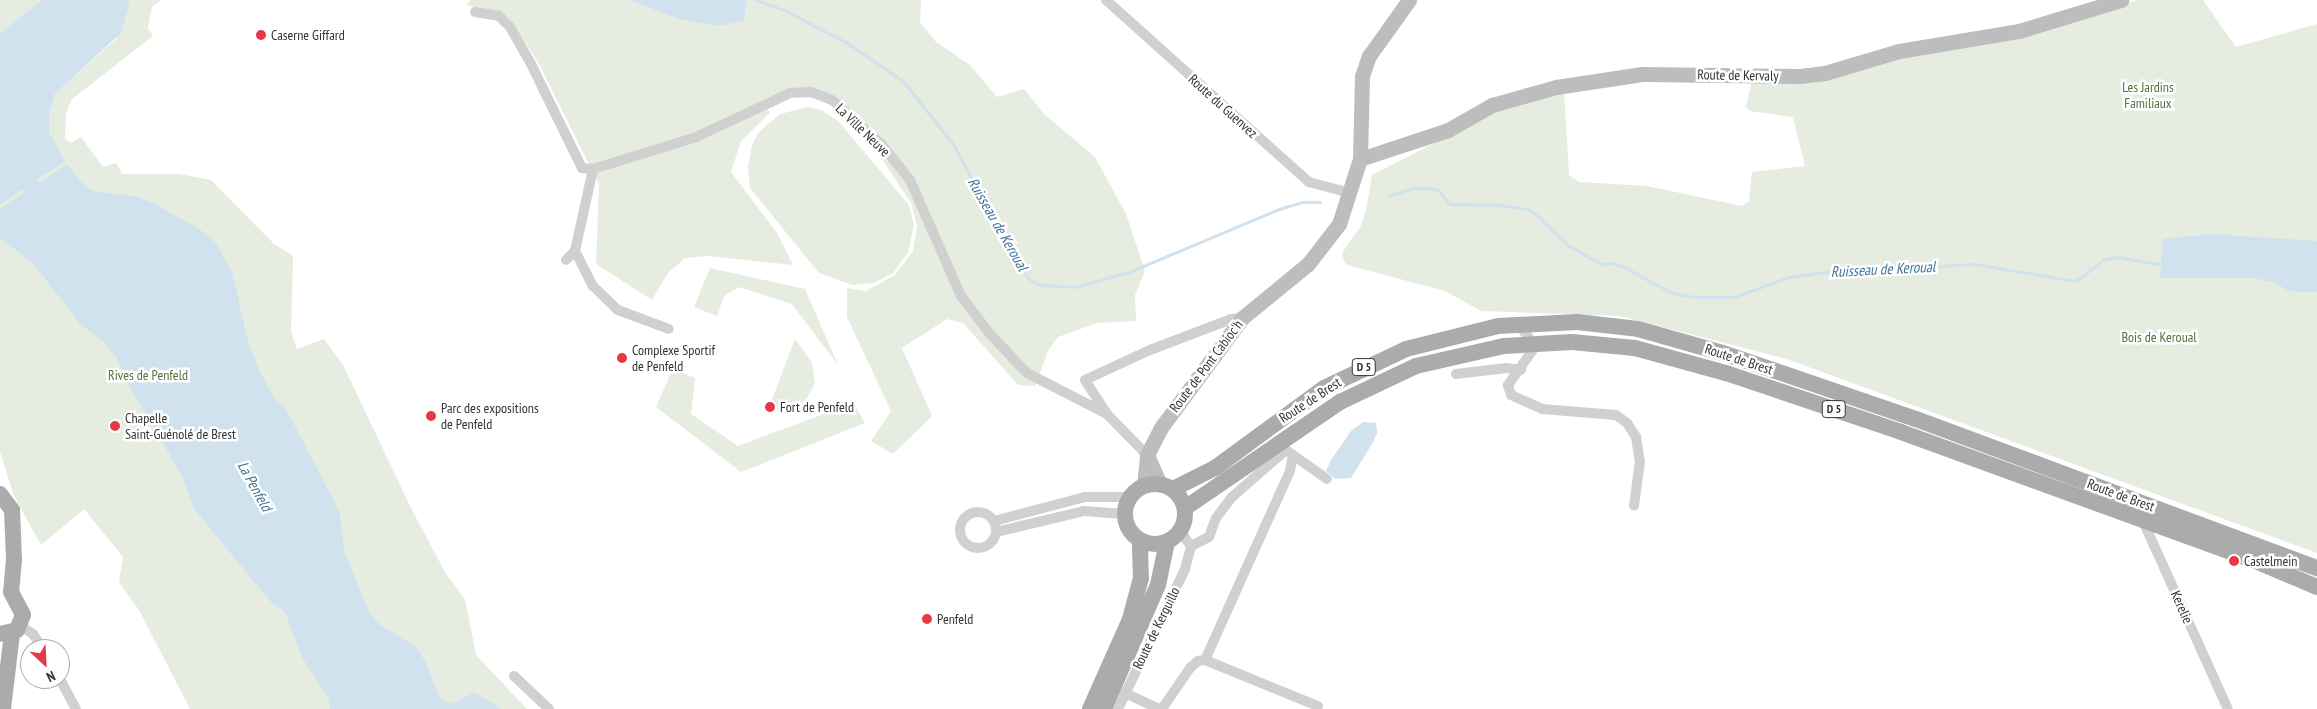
<!DOCTYPE html>
<meta charset="utf-8">
<style>
body{margin:0}
#map{position:relative;width:2317px;height:709px;overflow:hidden;background:#fff;font-family:"PT Sans Narrow",sans-serif}
div>[style]{position:absolute}
[style*='--x']{left:calc(var(--x)*1px);top:calc(var(--y)*1px);width:calc(var(--w)*1px);rotate:calc(var(--a)*1deg)}
.green>*{inset:0;background:#e6ecdf}
.water>*{inset:0;background:#cfe2ee}
.stream>*{height:3px;margin:-1.5px;padding:0 1.5px;transform-origin:1.5px;border-radius:1.5px;background:#cfe2ee}
.river>*{height:18px;margin:-9px;padding:0 9px;transform-origin:9px;border-radius:9px;background:#cfe2ee}
.street>*{height:10px;margin:-5px;padding:0 5px;transform-origin:5px;border-radius:5px;background:#d0d0d0}
.street>.ring{margin:-5px;padding:0;box-sizing:content-box;background:none;border:10px solid #d0d0d0;border-radius:50%}
.secondary>*{height:15px;margin:-7.5px;padding:0 7.5px;transform-origin:7.5px;border-radius:7.5px;background:#bdbdbd}
.primary>*{height:16px;margin:-8px;padding:0 8px;transform-origin:8px;border-radius:8px;background:#ababab}
.primary>.ring{margin:-8px;padding:0;box-sizing:content-box;background:none;border:16px solid #ababab;border-radius:50%}
.dots>*{width:14px;height:14px;translate:-50% -50%;box-sizing:border-box;border:2px solid #fff;border-radius:50%}
span{translate:-50% -50%;white-space:nowrap;text-align:center;line-height:1.15;-webkit-text-stroke:5px #fff;paint-order:stroke}
.shield-label span{padding:1px 4px;background:#fff;border:1px solid;border-radius:4px;-webkit-text-stroke-width:0}
.shield-label{font-size:12px;color:#333;font-weight:700}
.poi-label{font-size:14px;color:#333}
.left{translate:0 -50%;text-align:left}
.street-label{font-size:14px;color:#333}
.park-label{font-size:14px;color:#56703f}
.water-label{font-size:15px;color:#3f7597;font-style:italic}
.north{position:absolute;left:20px;top:639px;width:50px;height:50px;box-sizing:border-box;background:#fff;border:1px solid #adadad;border-radius:50%;rotate:155deg;font-size:14px;font-weight:700;line-height:20px;text-align:center;color:#333}
.north::after{content:'';display:block;margin:auto;width:18px;height:22px;background:#e63946;clip-path:polygon(50% 0,100% 100%,50% 72%,0 100%)}
</style>
<div id="map">
<div class="green">
<div style="clip-path:polygon(0 0,42px 0,0 33px)"></div>
<div style="clip-path:polygon(130px 0,162px 0,152px 6px,148px 28px,153px 36px,72px 99px,66px 113px,65px 138px,71px 143px,81px 137px,103px 167px,116px 163px,122px 174px,179px 174px,211px 180px,274px 244px,293px 256px,291px 332px,297px 349px,324px 339px,343px 365px,412px 510px,446px 574px,465px 599px,476px 655px,527px 709px,190px 709px,139px 610px,119px 582px,123px 557px,84px 509px,41px 545px,14px 496px,0 452px,0 205px,48px 173px,60px 156px,49px 132px,49px 113px,55px 94px,116px 39px)"></div>
<div style="clip-path:polygon(470px 0,628px 0,682px 20px,720px 26px,744px 21px,747px 0,921px 0,920px 22px,936px 42px,970px 65px,997px 97px,1024px 89px,1044px 114px,1095px 157px,1126px 214px,1145px 271px,1135px 295px,1136px 321px,1097px 323px,1058px 337px,1048px 351px,1035px 386px,1018px 385px,963px 323px,947px 319px,902px 348px,932px 416px,893px 454px,871px 441px,891px 411px,847px 317px,847px 288px,866px 291px,895px 275px,913px 251px,917px 226px,911px 203px,856px 120px,811px 92px,765px 104px,770px 113px,741px 141px,731px 172px,777px 233px,793px 265px,708px 256px,685px 258px,668px 273px,652px 300px,596px 264px,599px 184px,537px 60px,508px 18px,467px 5px)"></div>
<div style="clip-path:polygon(2139px 0,2203px 0,2236px 47px,2317px 24px,2317px 553px,1787px 359px,1620px 316px,1481px 311px,1445px 291px,1347px 265px,1344px 261px,1342px 253px,1361px 226px,1366px 210px,1372px 175px,1508px 105px,1564px 90px,1569px 175px,1579px 182px,1647px 186px,1742px 206px,1749px 201px,1752px 172px,1805px 166px,1793px 117px,1750px 111px,1746px 106px,1752px 81px,2015px 36px)"></div>
<div style="clip-path:polygon(808px 107px,821px 110px,838px 121px,909px 205px,914px 225px,908px 253px,893px 273px,874px 283px,852px 285px,819px 273px,750px 188px,748px 168px,752px 145px,759px 132px,780px 114px)"></div>
<div style="clip-path:polygon(710px 268px,805px 289px,838px 365px,792px 304px,739px 287px,724px 296px,717px 316px,694px 307px)"></div>
<div style="clip-path:polygon(795px 339px,812px 363px,815px 383px,806px 400px,784px 411px,768px 410px)"></div>
<div style="clip-path:polygon(673px 368px,695px 378px,691px 414px,738px 446px,853px 403px,865px 423px,741px 472px,656px 407px)"></div>
</div>
<div class="water">
<div style="clip-path:polygon(42px 0,130px 0,121px 33px,55px 94px,49px 113px,49px 132px,65px 161px,0 205px,0 33px)"></div>
<div style="clip-path:polygon(628px 0,747px 0,744px 21px,720px 26px,682px 20px)"></div>
<div style="clip-path:polygon(67px 164px,81px 182px,93px 191px,138px 197px,157px 205px,198px 228px,216px 243px,232px 272px,248px 341px,259px 370px,275px 400px,284px 406px,295px 426px,340px 513px,344px 551px,370px 614px,380px 625px,415px 646px,425px 661px,440px 699px,451px 704px,475px 692px,501px 709px,330px 709px,328px 697px,303px 659px,285px 612px,271px 602px,194px 509px,181px 474px,131px 389px,117px 358px,103px 341px,80px 324px,33px 263px,0 238px,0 209px)"></div>
<div style="clip-path:polygon(2210px 234px,2317px 241px,2317px 292px,2289px 291px,2273px 282px,2252px 278px,2160px 278px,2163px 239px)"></div>
<div style="clip-path:polygon(1363px 422px,1376px 423px,1377px 433px,1372px 444px,1351px 478px,1335px 479px,1326px 471px,1331px 460px,1351px 431px)"></div>
</div>
<div class="stream">
<div style="--x:756;--y:0;--w:32;--a:20"></div>
<div style="--x:786;--y:11;--w:71;--a:27.6"></div>
<div style="--x:849;--y:44;--w:67;--a:34.6"></div>
<div style="--x:904;--y:82;--w:79;--a:51.7"></div>
<div style="--x:953;--y:144;--w:136;--a:61.6"></div>
<div style="--x:1018;--y:264;--w:20;--a:53"></div>
<div style="--x:1030;--y:280;--w:11;--a:27"></div>
<div style="--x:1040;--y:285;--w:35;--a:3"></div>
<div style="--x:1075;--y:287;--w:56;--a:-15.5"></div>
<div style="--x:1129;--y:272;--w:163;--a:-22.8"></div>
<div style="--x:1279;--y:209;--w:24;--a:-17"></div>
<div style="--x:1302;--y:202;--w:18;--a:0"></div>
<div style="--x:1388;--y:196;--w:25;--a:-18"></div>
<div style="--x:1412;--y:188;--w:20;--a:0"></div>
<div style="--x:1432;--y:188;--w:8;--a:23"></div>
<div style="--x:1439;--y:191;--w:16;--a:52"></div>
<div style="--x:1449;--y:204;--w:51;--a:1.1"></div>
<div style="--x:1500;--y:205;--w:31;--a:9"></div>
<div style="--x:1531;--y:210;--w:52;--a:43.5"></div>
<div style="--x:1569;--y:246;--w:38;--a:29"></div>
<div style="--x:1602;--y:264;--w:10;--a:-6"></div>
<div style="--x:1612;--y:263;--w:13;--a:18"></div>
<div style="--x:1624;--y:267;--w:52;--a:28.5"></div>
<div style="--x:1670;--y:292;--w:24;--a:12"></div>
<div style="--x:1693;--y:297;--w:41;--a:0"></div>
<div style="--x:1734;--y:297;--w:59;--a:-20"></div>
<div style="--x:1789;--y:277;--w:59;--a:-7.9"></div>
<div style="--x:1847;--y:269;--w:30;--a:2"></div>
<div style="--x:1877;--y:270;--w:97;--a:-3.5"></div>
<div style="--x:1974;--y:264;--w:103;--a:9.5"></div>
<div style="--x:2076;--y:281;--w:34;--a:-38"></div>
<div style="--x:2103;--y:260;--w:14;--a:-12"></div>
<div style="--x:2117;--y:257;--w:48;--a:9.7"></div>
</div>
<div class="river">
<div style="--x:0;--y:141;--w:34;--a:66"></div>
<div style="--x:14;--y:172;--w:48;--a:39"></div>
</div>
<div class="street">
<div style="--x:1106;--y:0;--w:273;--a:41.9"></div>
<div style="--x:1309;--y:182;--w:42;--a:15"></div>
<div style="--x:475;--y:12;--w:24;--a:9"></div>
<div style="--x:499;--y:16;--w:16;--a:45"></div>
<div style="--x:510;--y:27;--w:43;--a:60.4"></div>
<div style="--x:531;--y:64;--w:116;--a:63.9"></div>
<div style="--x:582;--y:168;--w:11;--a:5"></div>
<div style="--x:593;--y:169;--w:106;--a:-17.1"></div>
<div style="--x:694;--y:138;--w:106;--a:-25.1"></div>
<div style="--x:790;--y:93;--w:21;--a:-3"></div>
<div style="--x:811;--y:92;--w:22;--a:21"></div>
<div style="--x:832;--y:100;--w:66;--a:41.9"></div>
<div style="--x:881;--y:144;--w:46;--a:51.1"></div>
<div style="--x:910;--y:180;--w:127;--a:66.3"></div>
<div style="--x:961;--y:296;--w:48;--a:52.7"></div>
<div style="--x:990;--y:334;--w:54;--a:46.5"></div>
<div style="--x:1027;--y:373;--w:90;--a:27.1"></div>
<div style="--x:575;--y:251;--w:39;--a:63"></div>
<div style="--x:593;--y:286;--w:35;--a:44"></div>
<div style="--x:618;--y:310;--w:54;--a:20.4"></div>
<div style="--x:566;--y:260;--w:13;--a:-45"></div>
<div style="--x:575;--y:251;--w:84;--a:-77.6"></div>
<div style="--x:1518;--y:324;--w:24;--a:52"></div>
<div style="--x:1533;--y:343;--w:8;--a:97"></div>
<div style="--x:1532;--y:351;--w:42;--a:125.2"></div>
<div style="--x:1508;--y:385;--w:10;--a:73"></div>
<div style="--x:1511;--y:395;--w:34;--a:24"></div>
<div style="--x:1542;--y:409;--w:74;--a:4.6"></div>
<div style="--x:1616;--y:415;--w:14;--a:36"></div>
<div style="--x:1627;--y:423;--w:17;--a:57"></div>
<div style="--x:1636;--y:437;--w:24;--a:81"></div>
<div style="--x:1640;--y:461;--w:45;--a:97.6"></div>
<div style="--x:1456;--y:374;--w:51;--a:-6.7"></div>
<div style="--x:1507;--y:368;--w:14;--a:8"></div>
<div style="--x:1147;--y:455;--w:57;--a:-134.3"></div>
<div style="--x:1107;--y:414;--w:40;--a:-122.9"></div>
<div style="--x:1085;--y:380;--w:72;--a:-24.8"></div>
<div style="--x:1150;--y:350;--w:87;--a:-20.9"></div>
<div style="--x:1231;--y:319;--w:11;--a:-5"></div>
<div class="ring" style="left:960px;top:512px;width:26px;height:26px"></div>
<div style="--x:2144;--y:517;--w:4;--a:104"></div>
<div style="--x:2143;--y:521;--w:206;--a:65.7"></div>
<div style="--x:994;--y:521;--w:94;--a:-14.8"></div>
<div style="--x:1085;--y:497;--w:45;--a:0"></div>
<div style="--x:1180;--y:531;--w:19;--a:54"></div>
<div style="--x:996;--y:532;--w:90;--a:-13.4"></div>
<div style="--x:1084;--y:511;--w:40;--a:4.3"></div>
<div style="--x:1191;--y:546;--w:20;--a:-27"></div>
<div style="--x:1209;--y:537;--w:20;--a:-70"></div>
<div style="--x:1216;--y:518;--w:26;--a:-53"></div>
<div style="--x:1232;--y:497;--w:72;--a:-41"></div>
<div style="--x:1286;--y:450;--w:50;--a:35.3"></div>
<div style="--x:21;--y:626;--w:14;--a:34"></div>
<div style="--x:33;--y:634;--w:18;--a:56"></div>
<div style="--x:1205;--y:660;--w:122;--a:22.2"></div>
<div style="--x:514;--y:676;--w:48;--a:43.3"></div>
<div style="--x:60;--y:679;--w:34;--a:62"></div>
<div style="--x:1125;--y:693;--w:38;--a:25"></div>
<div style="--x:1118;--y:709;--w:155;--a:-64.4"></div>
<div style="--x:1185;--y:569;--w:24;--a:-75"></div>
<div style="--x:1162;--y:709;--w:50;--a:-55.7"></div>
<div style="--x:1190;--y:668;--w:11;--a:-41"></div>
<div style="--x:1198;--y:661;--w:7;--a:-8"></div>
<div style="--x:1205;--y:660;--w:207;--a:-65.8"></div>
<div style="--x:1290;--y:471;--w:16;--a:-79"></div>
</div>
<div class="secondary">
<div style="--x:1360;--y:159;--w:93;--a:-18.2"></div>
<div style="--x:1448;--y:130;--w:51;--a:-29.6"></div>
<div style="--x:1492;--y:105;--w:66;--a:-15.7"></div>
<div style="--x:1556;--y:87;--w:87;--a:-8.6"></div>
<div style="--x:1642;--y:74;--w:158;--a:0.7"></div>
<div style="--x:1800;--y:76;--w:25;--a:-7"></div>
<div style="--x:1825;--y:73;--w:77;--a:-16.6"></div>
<div style="--x:1899;--y:51;--w:122;--a:-9.5"></div>
<div style="--x:2019;--y:31;--w:107;--a:-16.9"></div>
<div style="--x:1147;--y:455;--w:32;--a:66"></div>
<div style="--x:1144;--y:485;--w:30;--a:-84"></div>
<div style="--x:1147;--y:455;--w:29;--a:-63"></div>
<div style="--x:1160;--y:429;--w:138;--a:-53.5"></div>
<div style="--x:1242;--y:318;--w:85;--a:-39.3"></div>
<div style="--x:1308;--y:264;--w:51;--a:-52.2"></div>
<div style="--x:1339;--y:224;--w:68;--a:-72.1"></div>
<div style="--x:1360;--y:159;--w:83;--a:-88.6"></div>
<div style="--x:1362;--y:76;--w:21;--a:-71"></div>
<div style="--x:1369;--y:56;--w:69;--a:-54.5"></div>
</div>
<div class="primary">
<div class="ring" style="left:1125px;top:484px;width:44px;height:44px"></div>
<div style="--x:1173;--y:489;--w:47;--a:-26.6"></div>
<div style="--x:1215;--y:468;--w:135;--a:-36.3"></div>
<div style="--x:1324;--y:388;--w:91;--a:-25.4"></div>
<div style="--x:1406;--y:349;--w:95;--a:-14"></div>
<div style="--x:1498;--y:326;--w:79;--a:-2.9"></div>
<div style="--x:1577;--y:322;--w:61;--a:6.5"></div>
<div style="--x:1638;--y:329;--w:88;--a:15.8"></div>
<div style="--x:1723;--y:353;--w:204;--a:18.9"></div>
<div style="--x:1916;--y:419;--w:428;--a:20.4"></div>
<div style="--x:0;--y:494;--w:20;--a:53"></div>
<div style="--x:12;--y:510;--w:49;--a:87.7"></div>
<div style="--x:14;--y:559;--w:33;--a:95"></div>
<div style="--x:11;--y:592;--w:26;--a:62"></div>
<div style="--x:23;--y:615;--w:16;--a:112"></div>
<div style="--x:17;--y:630;--w:17;--a:167"></div>
<div style="--x:1185;--y:508;--w:188;--a:-34.4"></div>
<div style="--x:1340;--y:402;--w:84;--a:-25.3"></div>
<div style="--x:1416;--y:366;--w:90;--a:-12.8"></div>
<div style="--x:1504;--y:346;--w:68;--a:-3.4"></div>
<div style="--x:1572;--y:342;--w:63;--a:5.4"></div>
<div style="--x:1635;--y:348;--w:94;--a:15.4"></div>
<div style="--x:1726;--y:373;--w:185;--a:18.6"></div>
<div style="--x:1901;--y:432;--w:375;--a:20"></div>
<div style="--x:2253;--y:560;--w:69;--a:22.9"></div>
<div style="--x:3;--y:709;--w:77;--a:-83.2"></div>
<div style="--x:1090;--y:709;--w:98;--a:-66"></div>
<div style="--x:1130;--y:619;--w:42;--a:-75"></div>
<div style="--x:1141;--y:578;--w:38;--a:-92"></div>
<div style="--x:1104;--y:709;--w:135;--a:-66.5"></div>
<div style="--x:1158;--y:585;--w:44;--a:-78.2"></div>
</div>
<div class="dots">
<div style="left:261px;top:35px;background:#e63946"></div>
<div style="left:622px;top:358px;background:#e63946"></div>
<div style="left:770px;top:407px;background:#e63946"></div>
<div style="left:431px;top:416px;background:#e63946"></div>
<div style="left:115px;top:426px;background:#e63946"></div>
<div style="left:2234px;top:561px;background:#e63946"></div>
<div style="left:927px;top:619px;background:#e63946"></div>
</div>
<div class="shield-label">
<span style="left:1364px;top:367px">D 5</span>
<span style="left:1834px;top:409px">D 5</span>
</div>
<div class="poi-label">
<span class="left" style="left:271px;top:35px">Caserne Giffard</span>
<span class="left" style="left:632px;top:358px">Complexe Sportif<br>de Penfeld</span>
<span class="left" style="left:780px;top:407px">Fort de Penfeld</span>
<span class="left" style="left:441px;top:416px">Parc des expositions<br>de Penfeld</span>
<span class="left" style="left:125px;top:426px">Chapelle<br>Saint-Guénolé de Brest</span>
<span class="left" style="left:2244px;top:561px">Castelmein</span>
<span class="left" style="left:937px;top:619px">Penfeld</span>
</div>
<div class="street-label">
<span style="left:1738px;top:75px;rotate:1deg">Route de Kervaly</span>
<span style="left:1223px;top:106px;rotate:42deg">Route du Guenvez</span>
<span style="left:863px;top:130px;rotate:44deg">La Ville Neuve</span>
<span style="left:1739px;top:359px;rotate:18deg">Route de Brest</span>
<span style="left:1206px;top:366px;rotate:-53deg">Route de Pont Cabioc'h</span>
<span style="left:1310px;top:400px;rotate:-33deg">Route de Brest</span>
<span style="left:2121px;top:495px;rotate:20deg">Route de Brest</span>
<span style="left:2182px;top:607px;rotate:66deg">Kerelie</span>
<span style="left:1156px;top:628px;rotate:-64deg">Route de Kerguillo</span>
</div>
<div class="park-label">
<span style="left:2148px;top:95px">Les Jardins<br>Familiaux</span>
<span style="left:2159px;top:337px">Bois de Keroual</span>
<span style="left:148px;top:375px">Rives de Penfeld</span>
</div>
<div class="water-label">
<span style="left:998px;top:224px;rotate:60deg">Ruisseau de Keroual</span>
<span style="left:1883px;top:269px;rotate:-3deg">Ruisseau de Keroual</span>
<span style="left:255px;top:486px;rotate:61deg">La Penfeld</span>
</div>
<div class="north">N</div>
</div>
